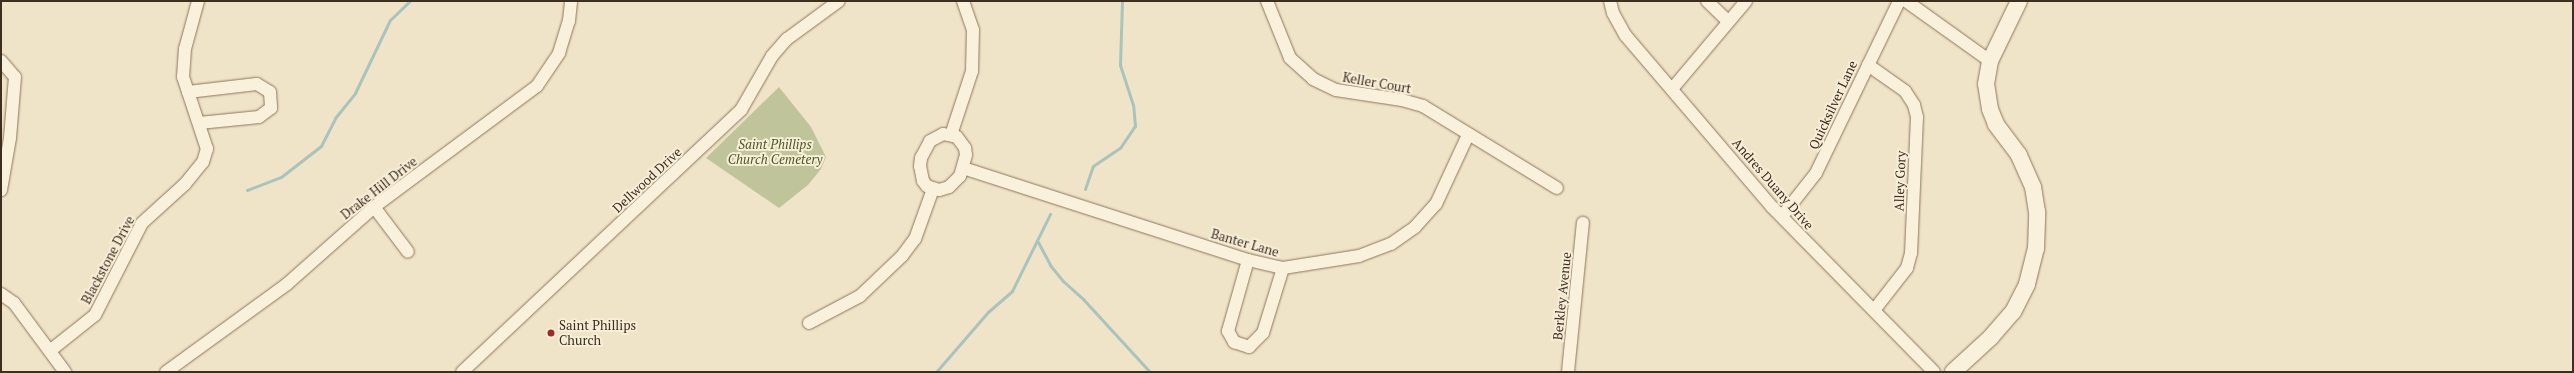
<!DOCTYPE html>
<style>
body{margin:0}
#map{position:relative;width:2574px;height:373px;overflow:hidden;background:#f0e4c8;font-family:"PT Serif",serif}
div>[style]{position:absolute}
[style*='--x']{left:calc(var(--x)*1px);top:calc(var(--y)*1px);width:calc(var(--w)*1px);rotate:calc(var(--a)*1deg)}
.cemetery>*{inset:0;background:#bfc49a}
.stream>*{height:3px;margin:-1.5px;padding:0 1.5px;transform-origin:1.5px;border-radius:1.5px;background:#a9c4bc}
.roads{filter:drop-shadow(0 0 1px #8d765c) drop-shadow(0 0 1px #8d765c)}
.street>*{height:12px;margin:-6px;padding:0 6px;transform-origin:6px;border-radius:6px;background:#faf1dc}
.secondary>*{height:16px;margin:-8px;padding:0 8px;transform-origin:8px;border-radius:8px;background:#faf1dc}
.dots>*{width:11px;height:11px;translate:-50% -50%;box-sizing:border-box;border:2px solid #f7eed8;border-radius:50%}
span{translate:-50% -50%;white-space:nowrap;text-align:center;line-height:1.15;-webkit-text-stroke:4px #f7eed8;paint-order:stroke}
.street-label{font-size:13px;color:#3d2e20}
.park-label{font-size:13px;color:#4d5a26;font-style:italic}
.poi-label{font-size:13px;color:#3d2e20}
.left{translate:0 -50%;text-align:left}
.frame{position:absolute;inset:0;border:2px solid #3d2e20;pointer-events:none}
</style>
<div id="map">
<div class="cemetery">
<div style="clip-path:polygon(779px 87px,811px 127px,826px 157px,821px 169px,808px 185px,779px 208px,706px 158px)"></div>
</div>
<div class="stream">
<div style="--x:1085;--y:189;--w:24;--a:-71"></div>
<div style="--x:1093;--y:166;--w:32;--a:-34"></div>
<div style="--x:1120;--y:148;--w:27;--a:-56"></div>
<div style="--x:1135;--y:126;--w:21;--a:-95"></div>
<div style="--x:1133;--y:105;--w:42;--a:-108"></div>
<div style="--x:1120;--y:65;--w:64;--a:-88.2"></div>
<div style="--x:247;--y:190;--w:36;--a:-21"></div>
<div style="--x:281;--y:177;--w:51;--a:-37.8"></div>
<div style="--x:321;--y:146;--w:31;--a:-63"></div>
<div style="--x:335;--y:118;--w:32;--a:-51"></div>
<div style="--x:355;--y:93;--w:81;--a:-64.4"></div>
<div style="--x:390;--y:20;--w:28;--a:-44"></div>
<div style="--x:1038;--y:242;--w:26;--a:62"></div>
<div style="--x:1050;--y:265;--w:21;--a:51"></div>
<div style="--x:1063;--y:281;--w:28;--a:42"></div>
<div style="--x:1084;--y:300;--w:98;--a:47.5"></div>
<div style="--x:936;--y:372;--w:79;--a:-49.1"></div>
<div style="--x:988;--y:312;--w:32;--a:-41"></div>
<div style="--x:1012;--y:291;--w:86;--a:-63.7"></div>
</div>
<div class="roads">
<div class="street">
<div style="--x:1267;--y:1;--w:61;--a:68"></div>
<div style="--x:1290;--y:58;--w:31;--a:42"></div>
<div style="--x:1313;--y:79;--w:25;--a:26"></div>
<div style="--x:1336;--y:90;--w:67;--a:8.6"></div>
<div style="--x:1402;--y:100;--w:22;--a:16"></div>
<div style="--x:1423;--y:106;--w:157;--a:31.5"></div>
<div style="--x:1610;--y:1;--w:12;--a:76"></div>
<div style="--x:1613;--y:13;--w:26;--a:61"></div>
<div style="--x:1626;--y:36;--w:225;--a:49.5"></div>
<div style="--x:1772;--y:207;--w:231;--a:45.5"></div>
<div style="--x:1707;--y:1;--w:29;--a:44"></div>
<div style="--x:1906;--y:1;--w:103;--a:35.5"></div>
<div style="--x:1;--y:61;--w:21;--a:49"></div>
<div style="--x:15;--y:77;--w:61;--a:94.7"></div>
<div style="--x:10;--y:138;--w:53;--a:99.8"></div>
<div style="--x:1868;--y:65;--w:45;--a:35.1"></div>
<div style="--x:1905;--y:91;--w:17;--a:57"></div>
<div style="--x:1914;--y:105;--w:12;--a:76"></div>
<div style="--x:1917;--y:117;--w:136;--a:92.5"></div>
<div style="--x:1911;--y:253;--w:16;--a:105"></div>
<div style="--x:1907;--y:268;--w:52;--a:128"></div>
<div style="--x:1672;--y:89;--w:115;--a:-49.9"></div>
<div style="--x:188;--y:92;--w:69;--a:-6.6"></div>
<div style="--x:257;--y:84;--w:15;--a:32"></div>
<div style="--x:270;--y:92;--w:16;--a:86"></div>
<div style="--x:271;--y:108;--w:15;--a:143"></div>
<div style="--x:259;--y:117;--w:60;--a:174.3"></div>
<div style="--x:943;--y:134;--w:14;--a:12"></div>
<div style="--x:957;--y:137;--w:14;--a:54"></div>
<div style="--x:965;--y:148;--w:7;--a:82"></div>
<div style="--x:966;--y:155;--w:22;--a:106"></div>
<div style="--x:960;--y:176;--w:16;--a:135"></div>
<div style="--x:949;--y:187;--w:10;--a:163"></div>
<div style="--x:939;--y:190;--w:13;--a:-162"></div>
<div style="--x:927;--y:186;--w:6;--a:-129"></div>
<div style="--x:923;--y:181;--w:15;--a:-101"></div>
<div style="--x:920;--y:166;--w:8;--a:-83"></div>
<div style="--x:921;--y:158;--w:19;--a:-62"></div>
<div style="--x:930;--y:141;--w:15;--a:-28"></div>
<div style="--x:951;--y:135;--w:67;--a:-71.8"></div>
<div style="--x:972;--y:71;--w:41;--a:-88.6"></div>
<div style="--x:973;--y:30;--w:31;--a:-109"></div>
<div style="--x:963;--y:168;--w:299;--a:17.9"></div>
<div style="--x:1248;--y:260;--w:36;--a:13"></div>
<div style="--x:1283;--y:268;--w:77;--a:-9"></div>
<div style="--x:1359;--y:256;--w:34;--a:-21"></div>
<div style="--x:1391;--y:244;--w:29;--a:-35"></div>
<div style="--x:1415;--y:227;--w:31;--a:-48"></div>
<div style="--x:1436;--y:204;--w:76;--a:-65.1"></div>
<div style="--x:374;--y:207;--w:56;--a:52.9"></div>
<div style="--x:1783;--y:215;--w:53;--a:-51.8"></div>
<div style="--x:1816;--y:173;--w:191;--a:-64.2"></div>
<div style="--x:1248;--y:260;--w:74;--a:105.7"></div>
<div style="--x:1228;--y:331;--w:13;--a:61"></div>
<div style="--x:1234;--y:342;--w:16;--a:18"></div>
<div style="--x:1249;--y:347;--w:20;--a:-45"></div>
<div style="--x:1263;--y:333;--w:68;--a:-72.9"></div>
<div style="--x:1;--y:294;--w:16;--a:35"></div>
<div style="--x:14;--y:303;--w:86;--a:53.5"></div>
<div style="--x:809;--y:323;--w:58;--a:-27.9"></div>
<div style="--x:860;--y:296;--w:58;--a:-43.6"></div>
<div style="--x:902;--y:256;--w:21;--a:-53"></div>
<div style="--x:915;--y:239;--w:53;--a:-70.2"></div>
<div style="--x:51;--y:350;--w:56;--a:-38.5"></div>
<div style="--x:95;--y:315;--w:103;--a:-62.9"></div>
<div style="--x:142;--y:223;--w:58;--a:-42.2"></div>
<div style="--x:185;--y:184;--w:28;--a:-51"></div>
<div style="--x:203;--y:162;--w:14;--a:-73"></div>
<div style="--x:207;--y:149;--w:76;--a:-108.4"></div>
<div style="--x:183;--y:77;--w:28;--a:-86"></div>
<div style="--x:185;--y:49;--w:50;--a:-74.8"></div>
<div style="--x:166;--y:372;--w:150;--a:-36"></div>
<div style="--x:287;--y:284;--w:116;--a:-41.5"></div>
<div style="--x:374;--y:207;--w:203;--a:-36.6"></div>
<div style="--x:537;--y:86;--w:40;--a:-56"></div>
<div style="--x:559;--y:53;--w:34;--a:-73"></div>
<div style="--x:569;--y:21;--w:20;--a:-84"></div>
<div style="--x:462;--y:372;--w:383;--a:-43.2"></div>
<div style="--x:741;--y:110;--w:62;--a:-60.1"></div>
<div style="--x:772;--y:56;--w:23;--a:-49"></div>
<div style="--x:787;--y:39;--w:64;--a:-36.2"></div>
<div style="--x:1568;--y:372;--w:150;--a:-84.3"></div>
</div>
<div class="secondary">
<div style="--x:1953;--y:372;--w:52;--a:-42.6"></div>
<div style="--x:1991;--y:337;--w:33;--a:-49"></div>
<div style="--x:2013;--y:312;--w:31;--a:-63"></div>
<div style="--x:2027;--y:284;--w:36;--a:-76"></div>
<div style="--x:2036;--y:249;--w:37;--a:-88"></div>
<div style="--x:2037;--y:212;--w:25;--a:-99"></div>
<div style="--x:2033;--y:187;--w:35;--a:-114"></div>
<div style="--x:2019;--y:155;--w:39;--a:-127"></div>
<div style="--x:1996;--y:124;--w:16;--a:-112"></div>
<div style="--x:1990;--y:109;--w:25;--a:-99"></div>
<div style="--x:1986;--y:84;--w:23;--a:-80"></div>
<div style="--x:1990;--y:61;--w:67;--a:-64.2"></div>
</div>
</div>
<div class="dots">
<div style="left:551px;top:333px;background:#9e2a2b"></div>
</div>
<div class="street-label">
<span style="left:1377px;top:83px;rotate:10deg">Keller Court</span>
<span style="left:1833px;top:105px;rotate:-65deg">Quicksilver Lane</span>
<span style="left:647px;top:180px;rotate:-43deg">Dellwood Drive</span>
<span style="left:1900px;top:181px;rotate:-88deg">Alley Gory</span>
<span style="left:1773px;top:184px;rotate:49deg">Andres Duany Drive</span>
<span style="left:379px;top:188px;rotate:-38deg">Drake Hill Drive</span>
<span style="left:1245px;top:243px;rotate:16deg">Banter Lane</span>
<span style="left:108px;top:260px;rotate:-62deg">Blackstone Drive</span>
<span style="left:1562px;top:296px;rotate:-84deg">Berkley Avenue</span>
</div>
<div class="park-label">
<span style="left:775px;top:152px">Saint Phillips<br>Church Cemetery</span>
</div>
<div class="poi-label">
<span class="left" style="left:559px;top:333px">Saint Phillips<br>Church</span>
</div>
<div class="frame"></div>
</div>
